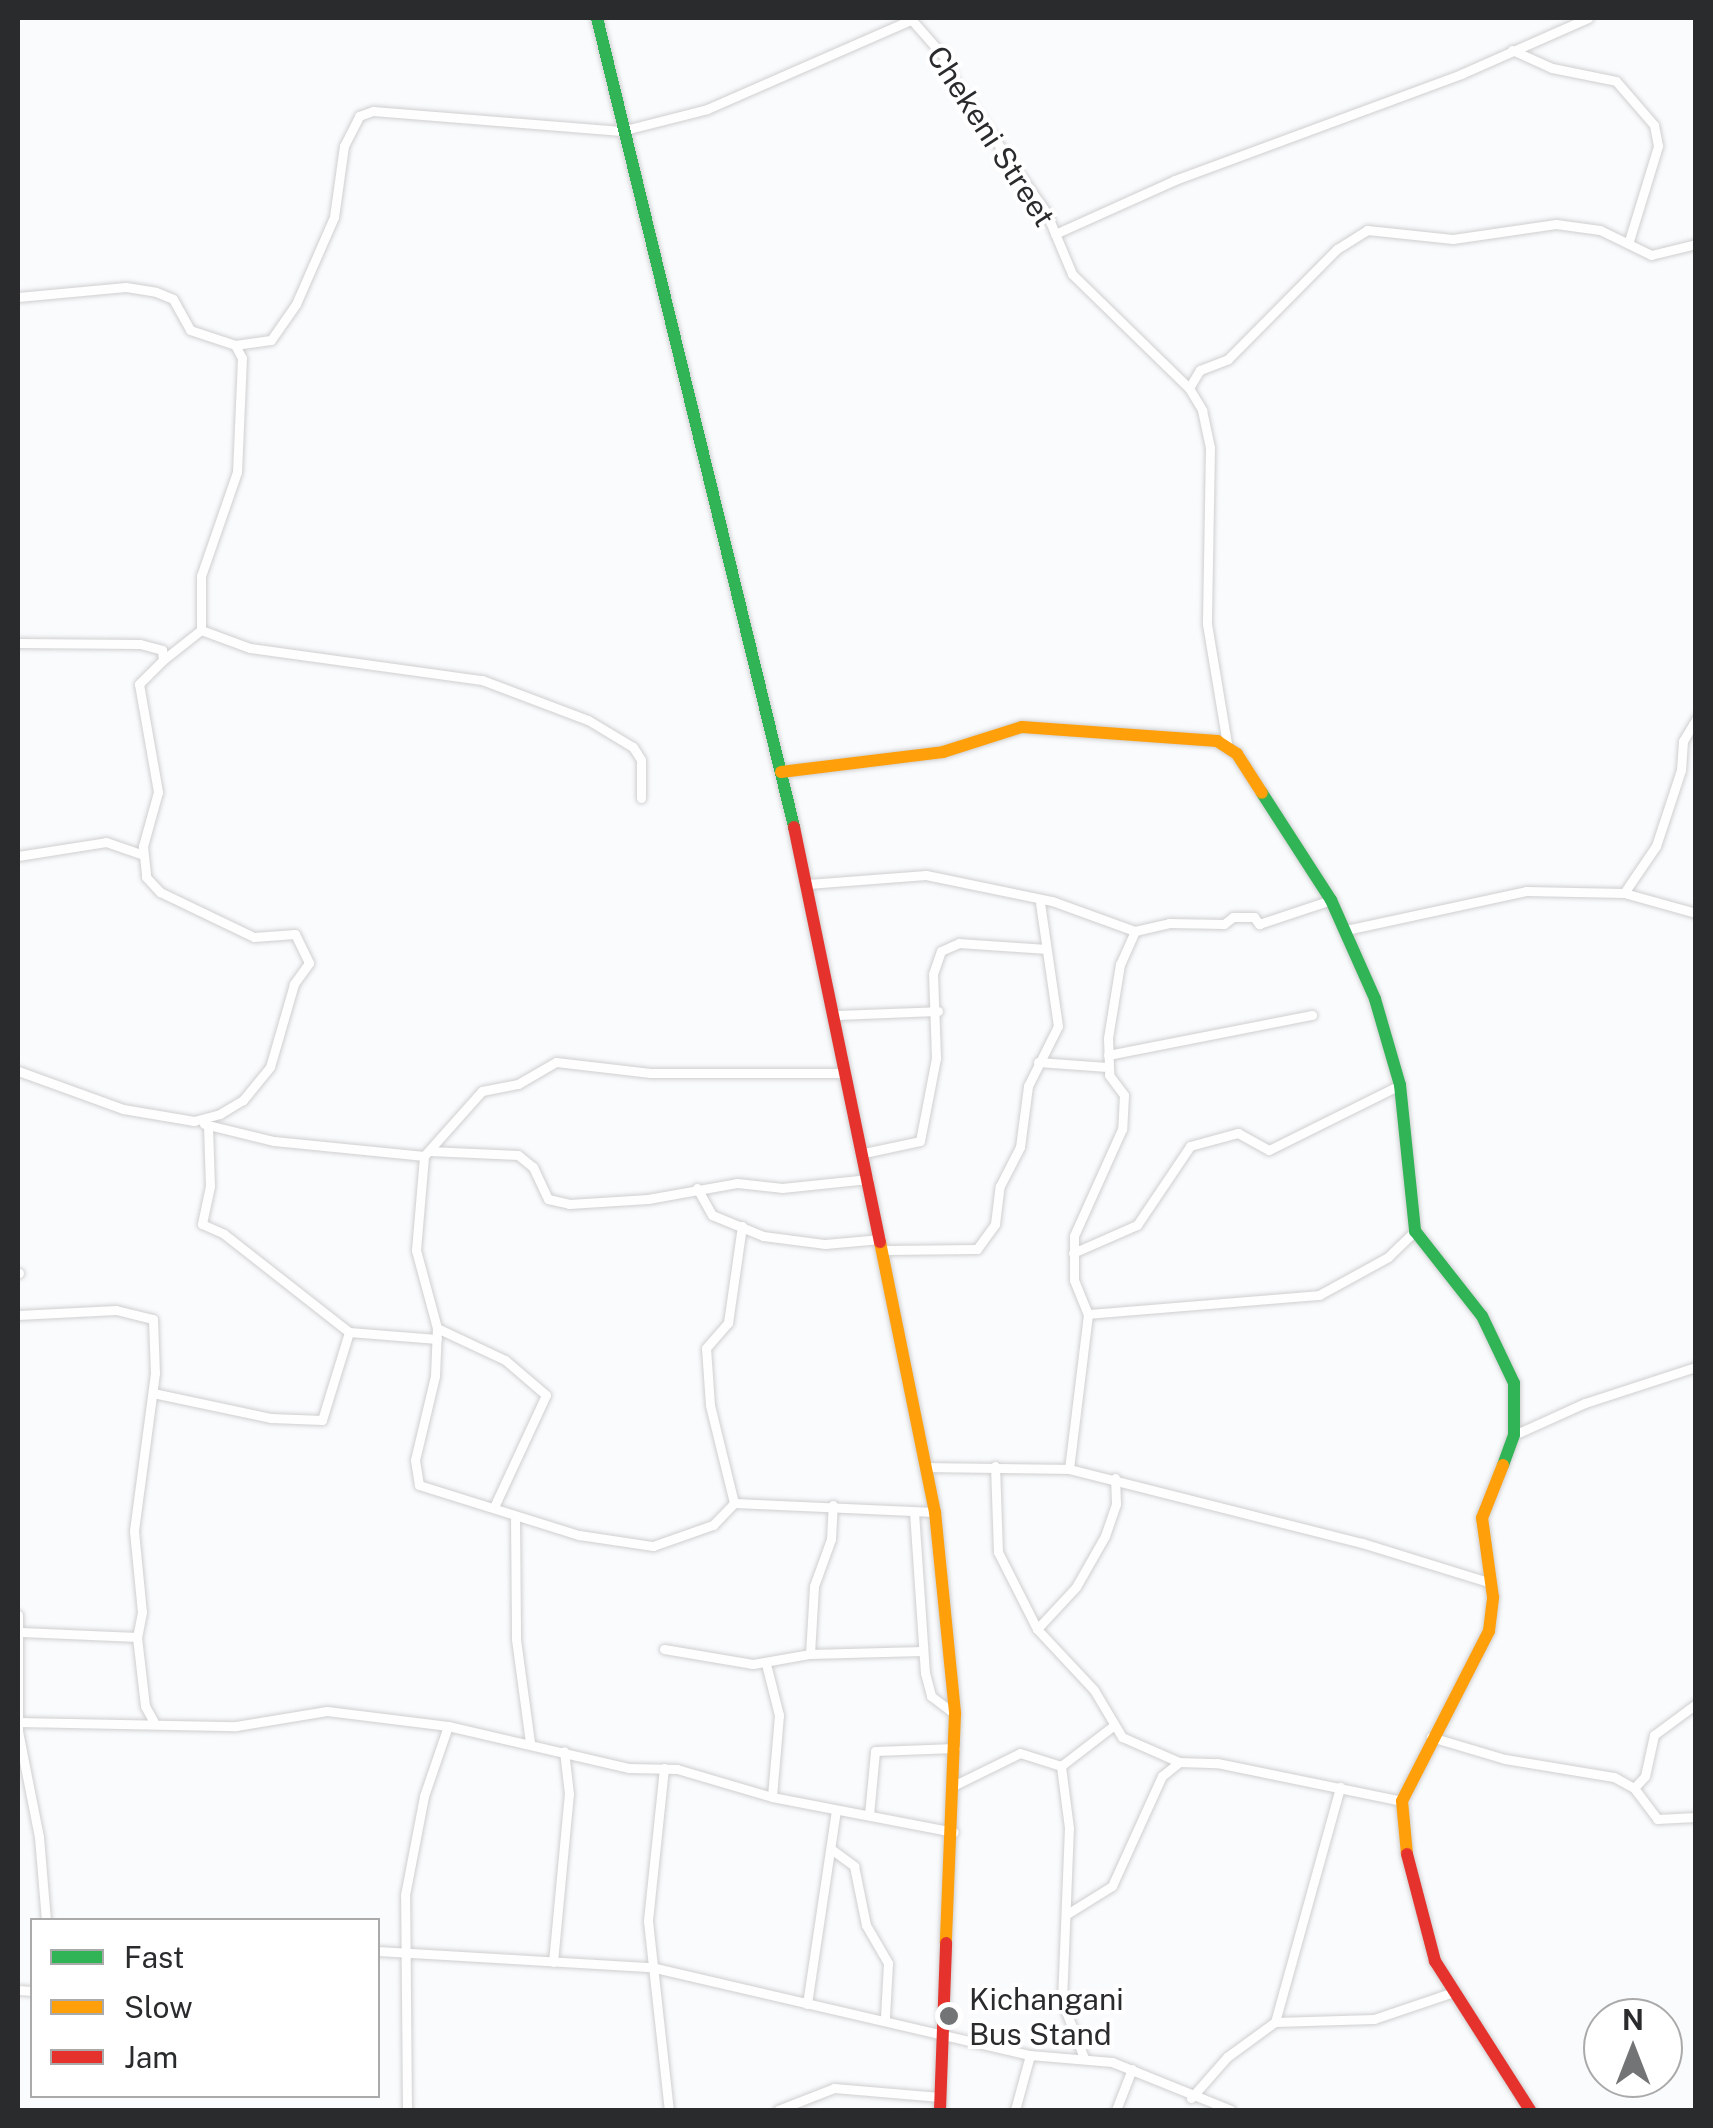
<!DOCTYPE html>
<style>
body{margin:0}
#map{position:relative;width:1713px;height:2128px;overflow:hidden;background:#fafbfd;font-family:"Public Sans",sans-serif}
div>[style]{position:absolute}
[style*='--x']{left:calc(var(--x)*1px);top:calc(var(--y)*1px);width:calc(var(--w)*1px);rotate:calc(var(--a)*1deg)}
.roads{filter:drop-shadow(0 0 2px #cfcfd0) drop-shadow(0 0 2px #cfcfd0)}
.street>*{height:9px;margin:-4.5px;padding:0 4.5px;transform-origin:4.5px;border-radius:4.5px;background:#fefeff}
.fast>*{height:12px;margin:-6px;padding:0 6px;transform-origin:6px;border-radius:6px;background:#30b455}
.slow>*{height:12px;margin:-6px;padding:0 6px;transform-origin:6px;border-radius:6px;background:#ff9f0a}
.jam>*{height:12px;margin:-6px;padding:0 6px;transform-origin:6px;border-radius:6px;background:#e5322d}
.dots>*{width:28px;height:28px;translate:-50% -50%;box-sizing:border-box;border:5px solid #fff;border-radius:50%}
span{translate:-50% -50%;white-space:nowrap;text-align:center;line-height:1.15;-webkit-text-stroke:8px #fff;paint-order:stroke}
.street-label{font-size:30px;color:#2a2b2c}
.poi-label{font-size:30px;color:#2a2b2c}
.left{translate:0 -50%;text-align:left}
.frame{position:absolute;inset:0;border:20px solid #2a2b2c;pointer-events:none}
.legend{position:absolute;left:30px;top:1918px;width:350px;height:180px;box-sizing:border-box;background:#fff;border:2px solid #aaaaab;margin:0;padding:12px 18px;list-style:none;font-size:30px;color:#2a2b2c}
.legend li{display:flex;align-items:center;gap:20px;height:50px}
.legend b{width:50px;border:2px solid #aaaaab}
.north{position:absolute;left:1583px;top:1998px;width:100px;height:100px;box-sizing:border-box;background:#fff;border:2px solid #aaaaab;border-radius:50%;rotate:0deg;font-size:28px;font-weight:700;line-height:40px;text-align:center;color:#2a2b2c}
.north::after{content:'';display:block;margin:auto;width:35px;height:45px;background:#737475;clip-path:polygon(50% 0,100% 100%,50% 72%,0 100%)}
</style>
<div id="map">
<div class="roads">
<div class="street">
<div style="--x:910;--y:18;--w:55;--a:48.7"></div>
<div style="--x:946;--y:59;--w:26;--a:69"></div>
<div style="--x:955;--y:83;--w:158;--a:54.8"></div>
<div style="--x:1046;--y:212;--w:67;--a:67.2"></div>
<div style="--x:1072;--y:274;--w:163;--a:44.3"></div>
<div style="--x:1189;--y:388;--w:26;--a:59"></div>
<div style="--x:1202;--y:410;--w:38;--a:78"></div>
<div style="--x:1210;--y:447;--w:177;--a:91"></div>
<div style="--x:1207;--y:624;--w:122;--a:80.5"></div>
<div style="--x:1512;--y:50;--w:44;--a:24.2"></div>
<div style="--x:1552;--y:68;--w:65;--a:11.5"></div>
<div style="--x:1616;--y:81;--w:58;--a:49.2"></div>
<div style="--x:1654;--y:125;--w:21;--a:79"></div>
<div style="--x:1658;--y:146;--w:102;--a:107"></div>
<div style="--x:1055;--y:234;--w:132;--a:-24.2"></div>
<div style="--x:1175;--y:180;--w:305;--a:-20.3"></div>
<div style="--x:1461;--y:74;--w:139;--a:-23.8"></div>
<div style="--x:18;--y:297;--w:108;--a:-5.3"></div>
<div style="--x:126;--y:287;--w:30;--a:9"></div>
<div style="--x:156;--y:292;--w:18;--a:22"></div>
<div style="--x:173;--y:299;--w:35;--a:61"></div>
<div style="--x:190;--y:330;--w:47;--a:18.4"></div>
<div style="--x:235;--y:345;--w:15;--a:62"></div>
<div style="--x:242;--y:358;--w:114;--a:92.5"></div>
<div style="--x:237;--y:472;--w:110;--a:109.1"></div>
<div style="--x:201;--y:576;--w:54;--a:90"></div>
<div style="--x:201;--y:630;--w:48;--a:141.7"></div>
<div style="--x:235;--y:345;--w:36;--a:-8"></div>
<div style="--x:271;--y:340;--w:44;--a:-55.2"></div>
<div style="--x:296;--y:304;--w:95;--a:-66.4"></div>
<div style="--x:334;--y:217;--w:72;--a:-82"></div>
<div style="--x:344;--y:146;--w:34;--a:-63"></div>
<div style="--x:359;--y:116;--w:15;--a:-20"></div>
<div style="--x:373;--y:111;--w:249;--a:4.6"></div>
<div style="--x:621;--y:131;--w:89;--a:-14.3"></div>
<div style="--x:707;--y:109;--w:223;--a:-23.6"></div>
<div style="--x:1189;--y:388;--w:21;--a:-59"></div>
<div style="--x:1200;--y:370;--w:30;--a:-21"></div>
<div style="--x:1228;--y:359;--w:155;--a:-45.3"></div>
<div style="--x:1337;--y:249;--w:36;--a:-32"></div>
<div style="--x:1367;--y:230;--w:86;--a:6"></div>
<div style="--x:1453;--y:239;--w:104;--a:-8.3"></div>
<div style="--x:1556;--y:224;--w:44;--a:7.8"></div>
<div style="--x:1600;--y:230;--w:57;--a:26.1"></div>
<div style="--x:1651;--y:255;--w:46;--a:-13.7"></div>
<div style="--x:201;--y:630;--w:52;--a:20.2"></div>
<div style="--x:250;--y:648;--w:234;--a:7.9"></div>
<div style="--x:482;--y:680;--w:113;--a:20.7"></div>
<div style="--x:588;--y:720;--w:52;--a:31"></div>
<div style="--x:633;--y:747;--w:15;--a:58"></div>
<div style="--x:641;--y:760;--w:38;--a:90"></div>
<div style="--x:18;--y:643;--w:122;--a:0.5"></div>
<div style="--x:140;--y:644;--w:23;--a:15"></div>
<div style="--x:162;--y:650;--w:10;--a:84"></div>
<div style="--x:163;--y:660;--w:34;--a:135"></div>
<div style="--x:139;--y:684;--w:110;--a:80"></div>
<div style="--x:158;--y:792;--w:56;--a:105.5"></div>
<div style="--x:143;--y:846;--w:31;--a:84"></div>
<div style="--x:146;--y:877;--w:21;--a:47"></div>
<div style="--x:160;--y:892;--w:104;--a:25.6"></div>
<div style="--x:254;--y:937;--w:41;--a:-4.2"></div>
<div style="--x:295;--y:934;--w:32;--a:64"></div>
<div style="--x:309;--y:963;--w:26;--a:126"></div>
<div style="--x:294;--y:984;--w:86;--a:106.1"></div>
<div style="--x:270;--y:1067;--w:43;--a:129.3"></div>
<div style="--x:243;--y:1100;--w:27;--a:149"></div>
<div style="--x:220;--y:1114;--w:27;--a:165"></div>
<div style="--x:194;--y:1121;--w:72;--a:-170.4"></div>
<div style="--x:123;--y:1109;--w:112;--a:-160.1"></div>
<div style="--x:18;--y:856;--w:89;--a:-9"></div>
<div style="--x:106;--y:842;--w:39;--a:19"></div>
<div style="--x:808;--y:884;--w:118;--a:-4.4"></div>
<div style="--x:926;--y:875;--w:129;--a:11.7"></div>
<div style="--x:1052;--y:901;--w:88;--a:19.9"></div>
<div style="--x:1135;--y:931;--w:35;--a:-13"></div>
<div style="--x:1169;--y:923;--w:55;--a:1"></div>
<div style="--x:1224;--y:924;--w:11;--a:-38"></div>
<div style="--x:1233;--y:917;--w:21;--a:0"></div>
<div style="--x:1254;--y:917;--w:9;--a:54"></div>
<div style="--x:1259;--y:924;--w:76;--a:-18.4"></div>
<div style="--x:1624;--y:893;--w:57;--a:-55.8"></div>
<div style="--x:1656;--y:846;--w:80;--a:-71.8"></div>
<div style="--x:1681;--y:770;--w:29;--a:-86"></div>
<div style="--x:1683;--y:741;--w:26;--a:-59"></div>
<div style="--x:1346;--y:930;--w:184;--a:-12.2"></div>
<div style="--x:1526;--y:891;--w:98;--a:1.2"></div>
<div style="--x:1624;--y:893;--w:75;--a:15.5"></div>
<div style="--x:1135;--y:931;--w:36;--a:114"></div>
<div style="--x:1120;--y:964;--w:75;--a:99.2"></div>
<div style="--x:1108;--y:1038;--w:37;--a:88"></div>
<div style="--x:1109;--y:1075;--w:25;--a:53"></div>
<div style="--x:1124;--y:1095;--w:34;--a:93"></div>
<div style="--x:1122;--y:1129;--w:117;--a:114.2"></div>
<div style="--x:1074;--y:1236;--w:44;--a:90"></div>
<div style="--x:1074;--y:1280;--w:37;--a:68"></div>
<div style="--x:1088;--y:1314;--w:232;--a:-4.7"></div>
<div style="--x:1319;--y:1295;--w:79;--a:-28.8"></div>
<div style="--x:1388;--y:1257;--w:37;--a:-44"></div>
<div style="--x:835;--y:1015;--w:103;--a:-2.2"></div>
<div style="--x:1108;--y:1055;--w:208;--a:-11.1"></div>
<div style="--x:1038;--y:1062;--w:69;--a:4.1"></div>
<div style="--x:204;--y:1124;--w:72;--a:13.7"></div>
<div style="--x:274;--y:1141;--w:151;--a:5.7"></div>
<div style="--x:208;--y:1126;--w:60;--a:88.1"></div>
<div style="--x:210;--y:1186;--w:39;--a:102"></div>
<div style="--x:202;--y:1224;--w:24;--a:24"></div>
<div style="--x:224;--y:1234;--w:159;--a:38.1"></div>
<div style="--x:349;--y:1332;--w:88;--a:4.5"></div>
<div style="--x:429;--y:1151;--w:89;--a:2.6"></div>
<div style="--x:518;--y:1155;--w:19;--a:39"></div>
<div style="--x:533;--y:1167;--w:35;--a:65"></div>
<div style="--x:548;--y:1199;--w:22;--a:13"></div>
<div style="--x:569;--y:1204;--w:79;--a:-3.6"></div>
<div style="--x:648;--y:1199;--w:90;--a:-10.2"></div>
<div style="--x:737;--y:1183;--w:45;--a:6.3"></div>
<div style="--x:782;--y:1188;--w:87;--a:-5.9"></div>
<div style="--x:864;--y:1153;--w:57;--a:-12.1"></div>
<div style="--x:920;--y:1141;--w:85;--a:-79.1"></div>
<div style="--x:936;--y:1058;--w:84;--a:-92"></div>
<div style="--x:933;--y:974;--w:24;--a:-71"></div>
<div style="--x:941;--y:951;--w:20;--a:-24"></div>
<div style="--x:959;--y:943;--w:87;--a:3.9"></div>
<div style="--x:697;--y:1188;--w:31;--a:61"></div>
<div style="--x:712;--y:1215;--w:55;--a:22.4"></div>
<div style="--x:763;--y:1236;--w:63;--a:7.4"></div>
<div style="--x:825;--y:1244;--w:56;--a:-5.1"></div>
<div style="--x:887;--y:1250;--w:90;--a:-0.6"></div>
<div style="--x:977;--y:1249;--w:31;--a:-54"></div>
<div style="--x:995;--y:1224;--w:38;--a:-83"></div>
<div style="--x:1000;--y:1186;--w:44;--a:-62.9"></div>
<div style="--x:1020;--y:1147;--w:62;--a:-82.5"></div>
<div style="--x:1028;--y:1086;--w:67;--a:-63.4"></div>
<div style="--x:1058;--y:1026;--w:124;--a:-98.3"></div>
<div style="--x:1073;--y:1253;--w:70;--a:-23.6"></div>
<div style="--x:1137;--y:1225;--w:95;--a:-56.1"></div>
<div style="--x:1190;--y:1146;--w:50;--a:-15.2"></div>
<div style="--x:1238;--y:1133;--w:35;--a:29"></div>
<div style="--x:1269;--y:1150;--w:146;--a:-26.4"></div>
<div style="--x:18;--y:1273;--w:1;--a:0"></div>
<div style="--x:18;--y:1315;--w:98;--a:-2.9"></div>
<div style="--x:116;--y:1310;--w:38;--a:14"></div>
<div style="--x:153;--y:1319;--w:54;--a:87.9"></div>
<div style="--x:155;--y:1373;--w:159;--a:97.6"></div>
<div style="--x:134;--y:1531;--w:81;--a:84.4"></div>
<div style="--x:142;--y:1612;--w:25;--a:101"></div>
<div style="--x:437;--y:1328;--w:48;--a:92.4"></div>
<div style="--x:435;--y:1376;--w:86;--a:103.4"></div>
<div style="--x:415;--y:1460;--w:25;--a:81"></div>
<div style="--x:419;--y:1485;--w:168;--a:17.4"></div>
<div style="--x:579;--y:1535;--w:75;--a:8.5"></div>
<div style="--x:653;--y:1546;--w:64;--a:-19.3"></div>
<div style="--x:713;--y:1525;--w:30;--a:-46"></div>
<div style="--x:734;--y:1503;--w:101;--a:-103.8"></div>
<div style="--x:710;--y:1405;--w:57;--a:-94"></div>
<div style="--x:706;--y:1348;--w:33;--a:-49"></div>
<div style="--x:728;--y:1323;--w:98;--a:-81.8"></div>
<div style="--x:153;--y:1393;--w:121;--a:12"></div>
<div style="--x:271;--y:1418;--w:51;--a:2.2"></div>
<div style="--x:322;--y:1420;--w:92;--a:-72.9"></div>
<div style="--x:1514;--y:1435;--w:78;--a:-24.3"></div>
<div style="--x:1585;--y:1403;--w:117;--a:-18"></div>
<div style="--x:995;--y:1466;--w:86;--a:88"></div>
<div style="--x:998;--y:1552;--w:86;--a:63.1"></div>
<div style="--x:1037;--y:1629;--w:83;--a:46.9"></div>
<div style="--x:1094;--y:1690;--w:55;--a:59.2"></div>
<div style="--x:1122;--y:1737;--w:62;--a:23.7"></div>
<div style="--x:927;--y:1467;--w:142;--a:0.8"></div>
<div style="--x:1069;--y:1469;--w:156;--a:-83"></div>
<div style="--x:1069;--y:1469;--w:302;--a:14.2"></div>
<div style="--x:1362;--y:1543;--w:135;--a:17.2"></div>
<div style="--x:734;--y:1503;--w:201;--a:2.6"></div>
<div style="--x:494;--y:1507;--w:123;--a:-65.1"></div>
<div style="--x:546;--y:1395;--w:54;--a:-139.5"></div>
<div style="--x:505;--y:1360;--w:75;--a:-154.8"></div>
<div style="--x:437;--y:1328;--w:81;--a:-105.1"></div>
<div style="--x:416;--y:1250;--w:94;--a:-85.1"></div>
<div style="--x:424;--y:1156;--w:87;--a:-48.3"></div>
<div style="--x:482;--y:1091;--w:37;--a:-11"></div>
<div style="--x:518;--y:1084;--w:44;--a:-30.1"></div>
<div style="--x:556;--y:1062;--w:95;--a:6.7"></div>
<div style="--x:650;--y:1073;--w:196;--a:0"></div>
<div style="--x:914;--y:1512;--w:161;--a:86.1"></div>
<div style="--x:925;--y:1673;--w:24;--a:75"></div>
<div style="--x:931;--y:1696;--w:30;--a:37"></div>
<div style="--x:515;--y:1517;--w:122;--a:89.5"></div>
<div style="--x:516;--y:1639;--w:105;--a:82.3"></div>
<div style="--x:18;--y:1615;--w:116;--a:90"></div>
<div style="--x:18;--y:1731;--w:108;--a:78.8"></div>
<div style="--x:39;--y:1837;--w:83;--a:85.2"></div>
<div style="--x:1037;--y:1629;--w:57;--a:-47.1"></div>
<div style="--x:1076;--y:1587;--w:59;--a:-60.4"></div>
<div style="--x:1105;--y:1536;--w:34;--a:-71"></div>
<div style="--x:1116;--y:1504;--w:26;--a:-92"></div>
<div style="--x:21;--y:1632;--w:116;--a:2.5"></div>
<div style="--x:137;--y:1637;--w:69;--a:83.4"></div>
<div style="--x:145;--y:1706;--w:18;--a:61"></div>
<div style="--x:664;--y:1649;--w:90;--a:9.6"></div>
<div style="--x:753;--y:1664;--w:58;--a:-10"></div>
<div style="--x:810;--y:1654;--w:112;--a:-1.5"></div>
<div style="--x:810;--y:1654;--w:68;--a:-86.6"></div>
<div style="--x:814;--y:1586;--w:50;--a:-70.1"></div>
<div style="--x:831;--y:1539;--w:34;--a:-87"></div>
<div style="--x:766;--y:1664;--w:53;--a:75.7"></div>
<div style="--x:779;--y:1715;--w:82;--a:94.9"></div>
<div style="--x:18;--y:1722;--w:218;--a:1.1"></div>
<div style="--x:236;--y:1726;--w:92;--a:-9.4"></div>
<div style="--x:327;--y:1711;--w:122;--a:7.1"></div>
<div style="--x:448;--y:1726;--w:186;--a:13.1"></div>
<div style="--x:629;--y:1768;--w:48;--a:1.2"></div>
<div style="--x:677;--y:1769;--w:99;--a:16.4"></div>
<div style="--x:772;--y:1797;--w:185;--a:10.9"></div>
<div style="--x:1431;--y:1737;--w:77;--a:16.6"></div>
<div style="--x:1505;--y:1759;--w:110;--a:9.4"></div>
<div style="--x:1614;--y:1777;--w:23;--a:29"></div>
<div style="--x:1634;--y:1788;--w:39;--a:53"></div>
<div style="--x:1657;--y:1819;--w:39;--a:-3"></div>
<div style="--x:664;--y:1768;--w:154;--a:96"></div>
<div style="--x:648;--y:1921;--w:190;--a:83.7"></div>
<div style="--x:955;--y:1785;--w:72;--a:-26.2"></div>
<div style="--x:1020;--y:1753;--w:43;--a:17.6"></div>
<div style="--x:1634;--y:1788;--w:16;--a:-47"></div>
<div style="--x:1645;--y:1776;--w:42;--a:-77.6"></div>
<div style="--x:1654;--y:1735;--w:52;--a:-36.4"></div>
<div style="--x:869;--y:1815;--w:64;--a:-84.6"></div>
<div style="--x:875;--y:1751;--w:80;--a:-2.1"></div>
<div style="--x:831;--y:1849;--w:29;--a:36"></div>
<div style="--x:854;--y:1866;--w:60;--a:78.5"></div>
<div style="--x:866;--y:1925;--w:44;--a:59.9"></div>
<div style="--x:888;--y:1963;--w:54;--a:93.2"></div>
<div style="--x:1067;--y:1914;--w:53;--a:-31.9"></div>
<div style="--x:1112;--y:1886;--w:121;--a:-65.6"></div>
<div style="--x:1162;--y:1776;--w:22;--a:-39"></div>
<div style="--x:1179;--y:1762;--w:38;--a:2"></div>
<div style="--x:1217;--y:1763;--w:189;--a:11.6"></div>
<div style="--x:378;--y:1951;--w:273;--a:3.4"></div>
<div style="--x:651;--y:1967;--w:389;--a:13.1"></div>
<div style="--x:1030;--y:2055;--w:82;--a:4.9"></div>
<div style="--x:1112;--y:2062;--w:128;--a:22"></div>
<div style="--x:553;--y:1962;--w:169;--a:-84.6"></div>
<div style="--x:569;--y:1794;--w:43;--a:-96.6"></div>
<div style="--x:18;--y:1990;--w:14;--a:4"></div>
<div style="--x:807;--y:2004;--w:196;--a:-81.5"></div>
<div style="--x:1275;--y:2022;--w:99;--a:-1.7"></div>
<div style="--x:1374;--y:2019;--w:81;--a:-18.7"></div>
<div style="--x:1084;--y:2058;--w:61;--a:-111.1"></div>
<div style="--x:1062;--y:2001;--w:173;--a:-87.7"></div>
<div style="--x:1069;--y:1828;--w:63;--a:-97.4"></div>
<div style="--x:1061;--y:1766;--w:66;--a:-37.6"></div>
<div style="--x:1191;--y:2098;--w:55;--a:-48.7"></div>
<div style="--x:1227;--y:2057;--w:59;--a:-36.1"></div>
<div style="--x:1275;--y:2022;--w:244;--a:-74.5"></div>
<div style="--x:407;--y:2110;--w:215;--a:-90.5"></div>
<div style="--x:405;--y:1895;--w:101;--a:-79.1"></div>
<div style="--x:424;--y:1796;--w:74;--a:-71.1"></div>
<div style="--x:778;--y:2110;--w:60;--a:-21.4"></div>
<div style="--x:834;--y:2088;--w:106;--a:4.9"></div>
<div style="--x:1015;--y:2110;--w:57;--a:-74.7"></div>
<div style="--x:1116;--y:2110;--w:44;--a:-68.7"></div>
</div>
<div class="fast">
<div style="--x:597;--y:18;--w:833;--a:76.31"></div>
<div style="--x:1262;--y:793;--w:127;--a:57.2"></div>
<div style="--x:1331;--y:900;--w:108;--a:66"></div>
<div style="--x:1375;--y:999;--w:90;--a:73.8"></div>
<div style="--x:1400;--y:1085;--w:147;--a:84.1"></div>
<div style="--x:1415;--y:1231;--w:108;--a:51.8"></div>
<div style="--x:1482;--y:1316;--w:74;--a:64.5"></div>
<div style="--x:1514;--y:1383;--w:52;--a:90"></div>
<div style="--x:1514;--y:1435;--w:32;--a:110"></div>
</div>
<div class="slow">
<div style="--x:781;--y:772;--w:163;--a:-7"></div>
<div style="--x:943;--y:752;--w:83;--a:-17.6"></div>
<div style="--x:1022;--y:727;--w:196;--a:4.1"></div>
<div style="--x:1217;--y:741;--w:24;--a:33"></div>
<div style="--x:1237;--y:754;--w:46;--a:57.3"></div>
<div style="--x:880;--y:1242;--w:276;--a:78.5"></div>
<div style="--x:935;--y:1512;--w:203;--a:84.3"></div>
<div style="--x:955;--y:1714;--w:229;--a:92.3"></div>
<div style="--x:1407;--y:1854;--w:53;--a:-95.4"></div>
<div style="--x:1402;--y:1801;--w:191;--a:-62.9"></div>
<div style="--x:1489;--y:1631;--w:34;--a:-83"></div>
<div style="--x:1493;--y:1597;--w:80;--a:-97.9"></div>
<div style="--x:1482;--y:1518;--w:57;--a:-68.4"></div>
</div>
<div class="jam">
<div style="--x:794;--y:827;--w:424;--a:78.3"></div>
<div style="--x:1407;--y:1854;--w:111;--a:75.3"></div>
<div style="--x:1435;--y:1961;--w:177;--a:57.5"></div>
<div style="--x:940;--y:2110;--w:167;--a:-87.9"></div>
</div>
</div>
<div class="dots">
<div style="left:949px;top:2016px;background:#737475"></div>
</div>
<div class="street-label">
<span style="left:991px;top:136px;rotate:57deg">Chekeni Street</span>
</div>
<div class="poi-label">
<span class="left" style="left:969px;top:2016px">Kichangani<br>Bus Stand</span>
</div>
<div class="frame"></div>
<ul class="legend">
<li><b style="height:12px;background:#30b455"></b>Fast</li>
<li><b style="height:12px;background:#ff9f0a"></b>Slow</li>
<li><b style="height:12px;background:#e5322d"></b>Jam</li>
</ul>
<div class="north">N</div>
</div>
